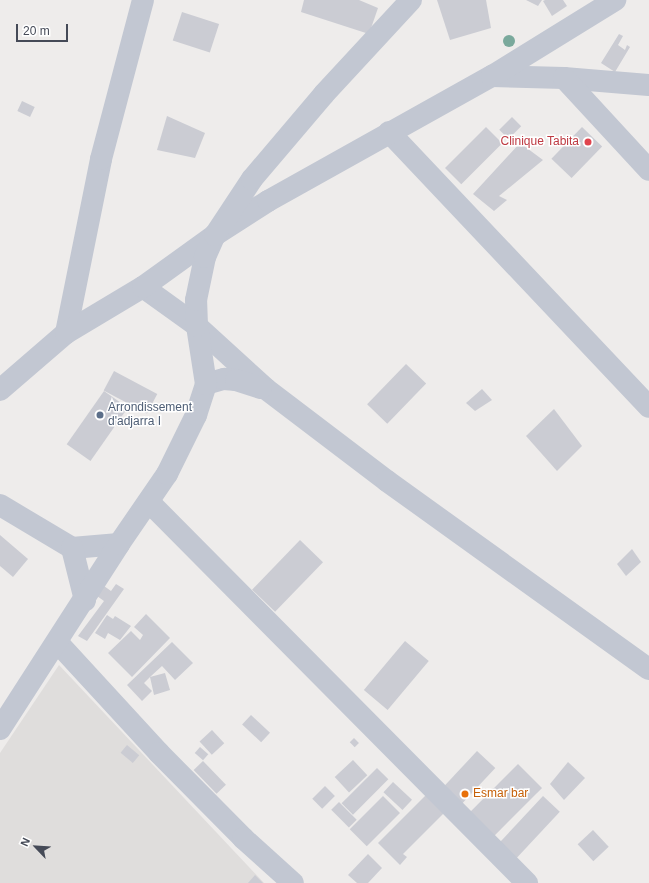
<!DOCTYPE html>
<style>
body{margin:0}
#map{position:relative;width:649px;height:883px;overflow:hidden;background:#eeeceb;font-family:Helvetica,sans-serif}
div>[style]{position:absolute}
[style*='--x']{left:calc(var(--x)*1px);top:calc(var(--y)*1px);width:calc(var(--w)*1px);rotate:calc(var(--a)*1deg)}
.education>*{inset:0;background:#dfdddc}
.building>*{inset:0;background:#cbccd3;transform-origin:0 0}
.minor>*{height:22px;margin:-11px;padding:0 11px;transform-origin:11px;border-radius:11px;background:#c2c7d2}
.trees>*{width:12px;height:12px;margin:-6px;border-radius:50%;background:#7aa99c}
.dots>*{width:11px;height:11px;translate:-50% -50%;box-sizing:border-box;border:2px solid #fff;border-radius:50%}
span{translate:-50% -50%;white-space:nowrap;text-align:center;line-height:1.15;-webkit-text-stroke:3px #fff;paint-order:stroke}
.health-label{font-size:12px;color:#be3a42}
.right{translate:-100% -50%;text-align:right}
.service-label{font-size:12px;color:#4e5e75}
.left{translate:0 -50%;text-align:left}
.food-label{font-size:12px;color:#c56008}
.north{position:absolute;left:16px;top:827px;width:40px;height:40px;-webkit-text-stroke:3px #fff;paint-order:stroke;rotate:295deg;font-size:11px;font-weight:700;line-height:16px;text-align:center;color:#454a57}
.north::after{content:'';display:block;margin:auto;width:14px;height:18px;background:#454a57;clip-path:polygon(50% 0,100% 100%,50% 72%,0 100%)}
.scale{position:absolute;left:16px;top:24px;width:52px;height:18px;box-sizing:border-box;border:2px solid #454a57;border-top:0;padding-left:5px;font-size:12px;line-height:14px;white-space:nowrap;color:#454a57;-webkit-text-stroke:3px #fff;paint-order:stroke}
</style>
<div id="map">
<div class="education">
<div style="clip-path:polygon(59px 665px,264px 883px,0 883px,0 753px)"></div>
</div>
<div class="building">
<div style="clip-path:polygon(304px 0,359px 0,378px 8px,369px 34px,301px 12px)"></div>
<div style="clip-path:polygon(437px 0,486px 0,491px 28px,450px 40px)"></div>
<div style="clip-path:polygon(526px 0,542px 0,538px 6px)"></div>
<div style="clip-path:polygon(545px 0,563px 0,567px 6px,552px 16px,543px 1px)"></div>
<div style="left:182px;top:12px;width:39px;height:30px;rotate:18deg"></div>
<div style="clip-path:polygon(619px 34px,623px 36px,618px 45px,625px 50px,627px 45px,630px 47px,615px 72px,601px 63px)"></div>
<div style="left:22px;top:101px;width:14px;height:11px;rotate:25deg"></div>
<div style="clip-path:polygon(167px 116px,205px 133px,195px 158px,157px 150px)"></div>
<div style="left:512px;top:117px;width:13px;height:18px;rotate:45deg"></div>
<div style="left:486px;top:127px;width:23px;height:58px;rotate:45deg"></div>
<div style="left:582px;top:127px;width:28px;height:44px;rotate:44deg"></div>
<div style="clip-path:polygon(520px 143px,543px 160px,499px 196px,507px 200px,494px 211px,473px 194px)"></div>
<div style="left:406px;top:364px;width:28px;height:56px;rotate:44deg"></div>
<div style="left:114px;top:371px;width:49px;height:22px;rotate:28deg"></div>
<div style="clip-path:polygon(482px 389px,492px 400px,475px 411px,466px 403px)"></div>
<div style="left:104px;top:391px;width:29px;height:65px;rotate:35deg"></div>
<div style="clip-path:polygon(554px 409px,582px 446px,557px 471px,526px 436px)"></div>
<div style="clip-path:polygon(0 535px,28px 559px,13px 577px,0 566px)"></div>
<div style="left:300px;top:540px;width:32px;height:69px;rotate:44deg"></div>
<div style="clip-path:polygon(632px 549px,641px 562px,626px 576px,617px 564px)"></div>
<div style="clip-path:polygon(116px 584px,124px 589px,87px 641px,78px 636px,104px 601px,97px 596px,104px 586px,111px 591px)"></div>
<div style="clip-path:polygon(146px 614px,170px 638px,132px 677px,108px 653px,131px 631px,140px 640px,143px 635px,134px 627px)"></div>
<div style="clip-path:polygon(107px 615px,113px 619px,115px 616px,131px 626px,120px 640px,108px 633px,105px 639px,95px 633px)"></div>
<div style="left:405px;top:641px;width:31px;height:64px;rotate:40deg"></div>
<div style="clip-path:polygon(172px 642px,193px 663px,175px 680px,162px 666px,150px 677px,165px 673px,170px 690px,154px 695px,150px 677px,144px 683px,152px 691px,142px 701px,127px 685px)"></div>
<div style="left:251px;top:715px;width:26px;height:13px;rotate:43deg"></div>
<div style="left:212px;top:730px;width:18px;height:17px;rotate:47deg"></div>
<div style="left:354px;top:738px;width:7px;height:6px;rotate:45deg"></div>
<div style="left:127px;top:745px;width:16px;height:10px;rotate:40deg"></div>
<div style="left:200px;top:747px;width:11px;height:8px;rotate:41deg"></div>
<div style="left:477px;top:751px;width:25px;height:51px;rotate:43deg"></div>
<div style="left:353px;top:760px;width:21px;height:25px;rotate:47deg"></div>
<div style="left:203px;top:761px;width:33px;height:13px;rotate:46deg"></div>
<div style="clip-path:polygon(568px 762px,585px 778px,564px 800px,550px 784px)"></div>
<div style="left:518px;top:764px;width:34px;height:67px;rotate:45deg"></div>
<div style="left:377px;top:768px;width:16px;height:50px;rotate:45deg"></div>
<div style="left:393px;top:782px;width:26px;height:14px;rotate:43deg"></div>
<div style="left:325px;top:786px;width:14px;height:18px;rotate:45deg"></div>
<div style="clip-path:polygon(427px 794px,445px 812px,403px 854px,407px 857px,400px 865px,378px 843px)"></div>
<div style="left:383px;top:796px;width:24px;height:47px;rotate:45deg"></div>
<div style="left:543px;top:796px;width:23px;height:65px;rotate:43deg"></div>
<div style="left:339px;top:802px;width:25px;height:11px;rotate:45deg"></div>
<div style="left:593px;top:830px;width:23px;height:21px;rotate:47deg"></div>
<div style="clip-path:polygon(368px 854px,382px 868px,368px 883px,357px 883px,348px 875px)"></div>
<div style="clip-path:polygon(255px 875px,263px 883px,248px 883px)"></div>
</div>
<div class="minor">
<div style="--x:492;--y:76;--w:72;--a:1.6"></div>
<div style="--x:564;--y:78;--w:85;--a:4.7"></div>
<div style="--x:564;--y:78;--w:125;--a:47.3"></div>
<div style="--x:389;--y:132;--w:378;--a:46.6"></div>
<div style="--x:143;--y:287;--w:67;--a:35.8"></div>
<div style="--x:197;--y:326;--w:93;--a:42.4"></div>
<div style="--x:266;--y:389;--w:152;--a:37.2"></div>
<div style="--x:387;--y:481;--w:322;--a:35.7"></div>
<div style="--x:66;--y:333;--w:177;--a:-78.6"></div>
<div style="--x:101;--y:159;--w:164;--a:-75.2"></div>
<div style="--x:206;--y:384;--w:19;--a:-16"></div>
<div style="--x:224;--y:379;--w:12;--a:5"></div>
<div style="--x:236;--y:380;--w:26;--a:18"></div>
<div style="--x:0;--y:390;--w:87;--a:-40.8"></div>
<div style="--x:66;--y:333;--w:90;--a:-30.9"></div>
<div style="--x:143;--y:287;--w:89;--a:-35.8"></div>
<div style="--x:215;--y:235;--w:63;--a:-32.7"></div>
<div style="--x:268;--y:201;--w:257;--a:-29.2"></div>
<div style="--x:492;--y:76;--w:145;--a:-31.7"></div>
<div style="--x:149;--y:502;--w:537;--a:45.23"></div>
<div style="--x:0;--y:505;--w:84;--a:30.8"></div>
<div style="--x:72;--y:548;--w:47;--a:-4.9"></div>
<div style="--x:72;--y:548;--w:54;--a:76"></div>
<div style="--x:57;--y:642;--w:151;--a:47.4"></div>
<div style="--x:159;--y:753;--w:120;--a:45.3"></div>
<div style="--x:243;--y:838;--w:67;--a:42"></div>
<div style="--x:0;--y:729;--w:220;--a:-57.2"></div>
<div style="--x:119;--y:544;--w:85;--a:-55.6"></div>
<div style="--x:167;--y:474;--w:66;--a:-63.8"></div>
<div style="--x:196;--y:415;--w:33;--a:-72"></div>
<div style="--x:206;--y:384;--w:59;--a:-98.8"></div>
<div style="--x:197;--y:326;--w:26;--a:-92"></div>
<div style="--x:196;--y:300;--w:44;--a:-78.2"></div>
<div style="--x:205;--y:257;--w:24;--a:-66"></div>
<div style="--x:215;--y:235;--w:67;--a:-56.5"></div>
<div style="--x:252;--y:179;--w:111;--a:-49.7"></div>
<div style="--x:324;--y:94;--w:128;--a:-47.2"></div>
</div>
<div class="trees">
<div style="left:509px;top:41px"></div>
</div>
<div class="dots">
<div style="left:588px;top:142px;background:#e0444e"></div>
<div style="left:100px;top:415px;background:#5c6f8a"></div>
<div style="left:465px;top:794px;background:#e8710a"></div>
</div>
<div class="health-label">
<span class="right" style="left:579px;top:142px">Clinique Tabita</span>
</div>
<div class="service-label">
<span class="left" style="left:108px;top:415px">Arrondissement<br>d'adjarra I</span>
</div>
<div class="food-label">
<span class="left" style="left:473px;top:794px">Esmar bar</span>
</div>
<div class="north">N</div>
<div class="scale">20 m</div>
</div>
